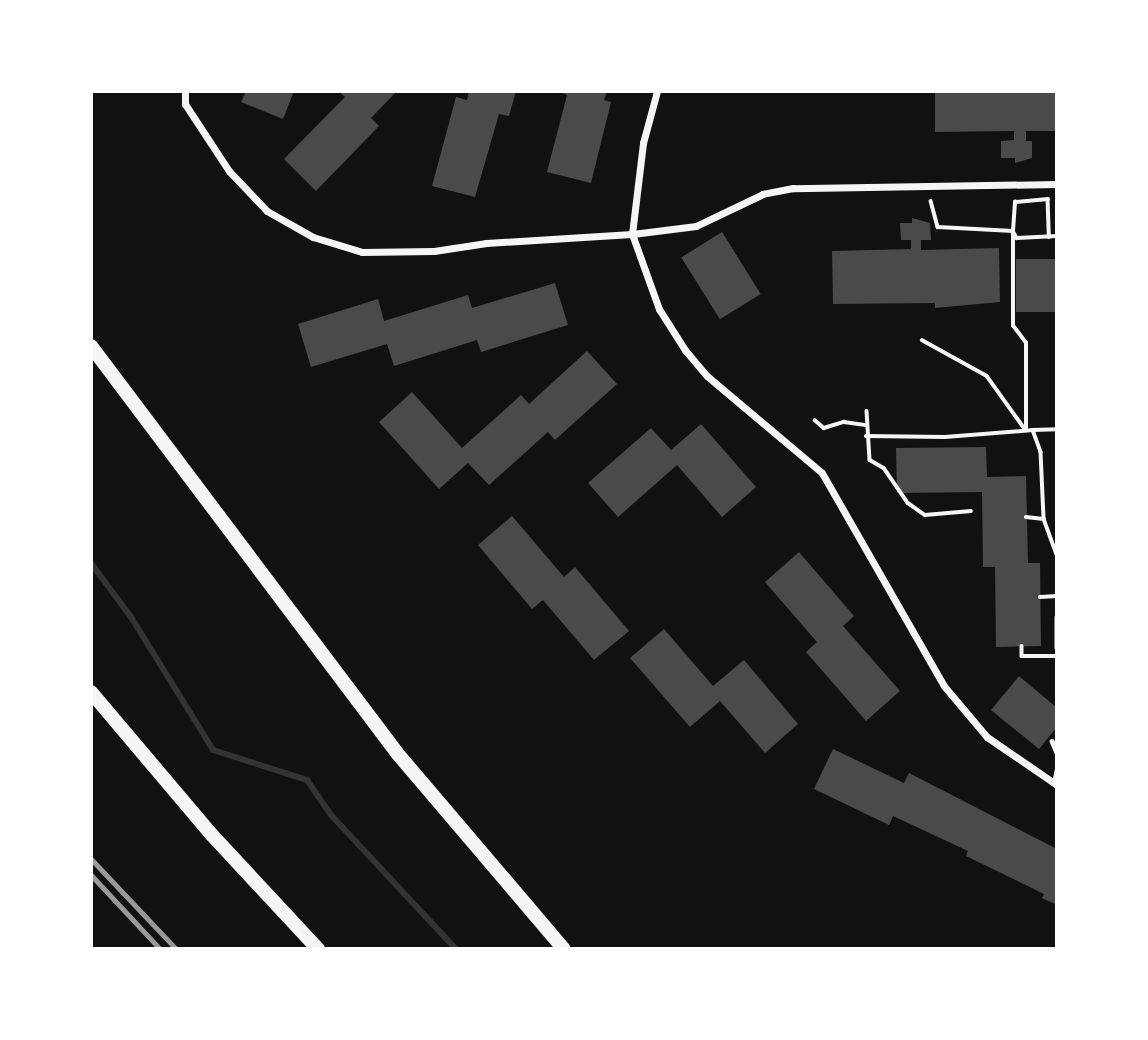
<!DOCTYPE html>
<style>
body{margin:0}
#map{position:relative;width:1148px;height:1040px;overflow:hidden;background:#111;font-family:"Sofia Sans Condensed",sans-serif}
div>[style]{position:absolute}
[style*='--x']{left:calc(var(--x)*1px);top:calc(var(--y)*1px);width:calc(var(--w)*1px);rotate:calc(var(--a)*1deg)}
.stream>*{height:6px;margin:-3px;padding:0 3px;transform-origin:3px;border-radius:3px;background:#333}
.building>*{inset:0;background:#4a4a4a;transform-origin:0 0}
.path>*{height:3.5px;margin:-1.75px;padding:0 1.75px;transform-origin:1.75px;border-radius:1.75px;background:#f5f5f5}
.service>*{height:4.5px;margin:-2.25px;padding:0 2.25px;transform-origin:2.25px;border-radius:2.25px;background:#f5f5f5}
.minor>*{height:7px;margin:-3.5px;padding:0 3.5px;transform-origin:3.5px;border-radius:3.5px;background:#f5f5f5}
.trunk>*{height:14px;margin:-7px;padding:0 7px;transform-origin:7px;border-radius:7px;background:#f5f5f5}
.rail>*{height:5px;margin:-2.5px;padding:0 2.5px;transform-origin:2.5px;border-radius:2.5px;background:#9a9a9a}
span{translate:-50% -50%;white-space:nowrap;text-align:center;line-height:1.15;-webkit-text-stroke:5px #fff;paint-order:stroke}
.frame{position:absolute;inset:0;border:93px solid #fff;pointer-events:none}
</style>
<div id="map">
<div class="stream">
<div style="--x:91;--y:563;--w:67;--a:53.5"></div>
<div style="--x:131;--y:617;--w:156;--a:58.3"></div>
<div style="--x:213;--y:750;--w:99;--a:17.7"></div>
<div style="--x:307;--y:780;--w:42;--a:55.6"></div>
<div style="--x:331;--y:815;--w:183;--a:47"></div>
</div>
<div class="building">
<div style="clip-path:polygon(246px 91px,294px 91px,283px 119px,241px 102px)"></div>
<div style="clip-path:polygon(338px 91px,397px 91px,371px 118px,379px 126px,316px 191px,284px 159px,345px 97px)"></div>
<div style="clip-path:polygon(469px 91px,516px 91px,509px 116px,499px 114px,475px 197px,432px 186px,456px 97px,467px 100px)"></div>
<div style="clip-path:polygon(557px 91px,607px 91px,604px 100px,611px 102px,591px 183px,547px 172px,567px 95px)"></div>
<div style="clip-path:polygon(935px 91px,1057px 91px,1057px 131px,1026px 131px,1026px 141px,1032px 141px,1032px 158px,1015px 163px,1015px 158px,1001px 158px,1001px 141px,1014px 140px,1014px 131px,935px 132px)"></div>
<div style="clip-path:polygon(912px 218px,930px 223px,931px 240px,921px 240px,921px 250px,999px 248px,1000px 302px,935px 308px,935px 303px,833px 304px,832px 251px,911px 249px,911px 240px,901px 240px,900px 223px,912px 223px)"></div>
<div style="left:722px;top:232px;width:73px;height:48px;rotate:58deg"></div>
<div style="left:1016px;top:259px;width:40px;height:53px"></div>
<div style="clip-path:polygon(555px 283px,568px 325px,481px 352px,477px 340px,394px 366px,387px 344px,311px 367px,298px 324px,378px 299px,384px 321px,468px 295px,472px 308px)"></div>
<div style="clip-path:polygon(587px 351px,617px 384px,555px 440px,548px 432px,489px 485px,468px 463px,439px 489px,379px 422px,412px 392px,462px 448px,521px 395px,529px 404px)"></div>
<div style="clip-path:polygon(701px 424px,756px 487px,722px 517px,677px 465px,618px 517px,588px 483px,651px 428px,671px 450px)"></div>
<div style="clip-path:polygon(986px 447px,987px 477px,1026px 476px,1028px 563px,1040px 563px,1041px 646px,996px 647px,995px 567px,983px 567px,982px 492px,897px 493px,896px 448px)"></div>
<div style="clip-path:polygon(512px 516px,564px 577px,575px 567px,629px 631px,594px 660px,543px 600px,532px 609px,478px 545px)"></div>
<div style="clip-path:polygon(799px 552px,854px 616px,843px 626px,900px 691px,866px 721px,806px 652px,817px 642px,765px 582px)"></div>
<div style="clip-path:polygon(664px 629px,713px 686px,744px 660px,798px 724px,765px 753px,720px 701px,690px 727px,630px 658px)"></div>
<div style="clip-path:polygon(1019px 676px,1057px 708px,1057px 727px,1039px 749px,991px 710px)"></div>
<div style="clip-path:polygon(833px 749px,904px 783px,909px 773px,1057px 849px,1057px 905px,1042px 898px,1044px 894px,966px 856px,968px 851px,893px 816px,889px 825px,814px 789px)"></div>
</div>
<div class="path">
<div style="--x:931;--y:201;--w:27;--a:75"></div>
<div style="--x:938;--y:227;--w:75;--a:3.1"></div>
<div style="--x:1013;--y:231;--w:29;--a:-86"></div>
<div style="--x:1015;--y:202;--w:33;--a:-5"></div>
<div style="--x:1048;--y:199;--w:38;--a:88"></div>
<div style="--x:922;--y:340;--w:74;--a:29"></div>
<div style="--x:987;--y:376;--w:65;--a:54.4"></div>
<div style="--x:867;--y:411;--w:49;--a:86.5"></div>
<div style="--x:870;--y:460;--w:16;--a:30"></div>
<div style="--x:884;--y:468;--w:42;--a:55.6"></div>
<div style="--x:908;--y:503;--w:21;--a:35"></div>
<div style="--x:925;--y:515;--w:46;--a:-5"></div>
<div style="--x:815;--y:420;--w:12;--a:42"></div>
<div style="--x:824;--y:428;--w:21;--a:-17"></div>
<div style="--x:844;--y:422;--w:22;--a:8"></div>
<div style="--x:1026;--y:430;--w:87;--a:-90"></div>
<div style="--x:1026;--y:343;--w:21;--a:-127"></div>
<div style="--x:1013;--y:326;--w:95;--a:-90"></div>
<div style="--x:1013;--y:231;--w:8;--a:60"></div>
<div style="--x:1017;--y:238;--w:40;--a:-2.9"></div>
<div style="--x:1033;--y:430;--w:24;--a:-2"></div>
<div style="--x:866;--y:436;--w:79;--a:0.7"></div>
<div style="--x:945;--y:437;--w:88;--a:-4.5"></div>
<div style="--x:1033;--y:430;--w:23;--a:70"></div>
<div style="--x:1041;--y:452;--w:67;--a:87.4"></div>
<div style="--x:1044;--y:519;--w:37;--a:70"></div>
<div style="--x:1026;--y:517;--w:18;--a:6"></div>
<div style="--x:1040;--y:597;--w:17;--a:-3"></div>
<div style="--x:1057;--y:617;--w:31;--a:90"></div>
<div style="--x:1022;--y:646;--w:10;--a:90"></div>
<div style="--x:1022;--y:656;--w:35;--a:0"></div>
</div>
<div class="service">
<div style="--x:1052;--y:741;--w:13;--a:67"></div>
<div style="--x:1054;--y:783;--w:14;--a:-78"></div>
</div>
<div class="minor">
<div style="--x:185;--y:91;--w:13;--a:90"></div>
<div style="--x:185;--y:104;--w:80;--a:56.7"></div>
<div style="--x:229;--y:171;--w:55;--a:46.5"></div>
<div style="--x:267;--y:211;--w:53;--a:29.5"></div>
<div style="--x:313;--y:237;--w:51;--a:17"></div>
<div style="--x:362;--y:252;--w:72;--a:-0.8"></div>
<div style="--x:434;--y:251;--w:53;--a:-8.7"></div>
<div style="--x:486;--y:243;--w:146;--a:-3.5"></div>
<div style="--x:632;--y:234;--w:92;--a:-83.1"></div>
<div style="--x:643;--y:143;--w:54;--a:-74.9"></div>
<div style="--x:1057;--y:184;--w:264;--a:179.1"></div>
<div style="--x:793;--y:188;--w:31;--a:169"></div>
<div style="--x:763;--y:194;--w:74;--a:154.5"></div>
<div style="--x:696;--y:226;--w:64;--a:172.9"></div>
<div style="--x:632;--y:234;--w:80;--a:70.2"></div>
<div style="--x:659;--y:309;--w:49;--a:57.6"></div>
<div style="--x:685;--y:350;--w:34;--a:50"></div>
<div style="--x:707;--y:376;--w:150;--a:40.1"></div>
<div style="--x:822;--y:473;--w:245;--a:60.2"></div>
<div style="--x:944;--y:686;--w:67;--a:49.9"></div>
<div style="--x:987;--y:737;--w:85;--a:34.4"></div>
</div>
<div class="trunk">
<div style="--x:91;--y:346;--w:509;--a:53.06"></div>
<div style="--x:397;--y:753;--w:257;--a:49.6"></div>
<div style="--x:91;--y:692;--w:187;--a:49.8"></div>
<div style="--x:212;--y:835;--w:156;--a:47.1"></div>
</div>
<div class="rail">
<div style="--x:91;--y:859;--w:124;--a:46.6"></div>
<div style="--x:91;--y:875;--w:101;--a:47"></div>
</div>
<div class="frame"></div>
</div>
